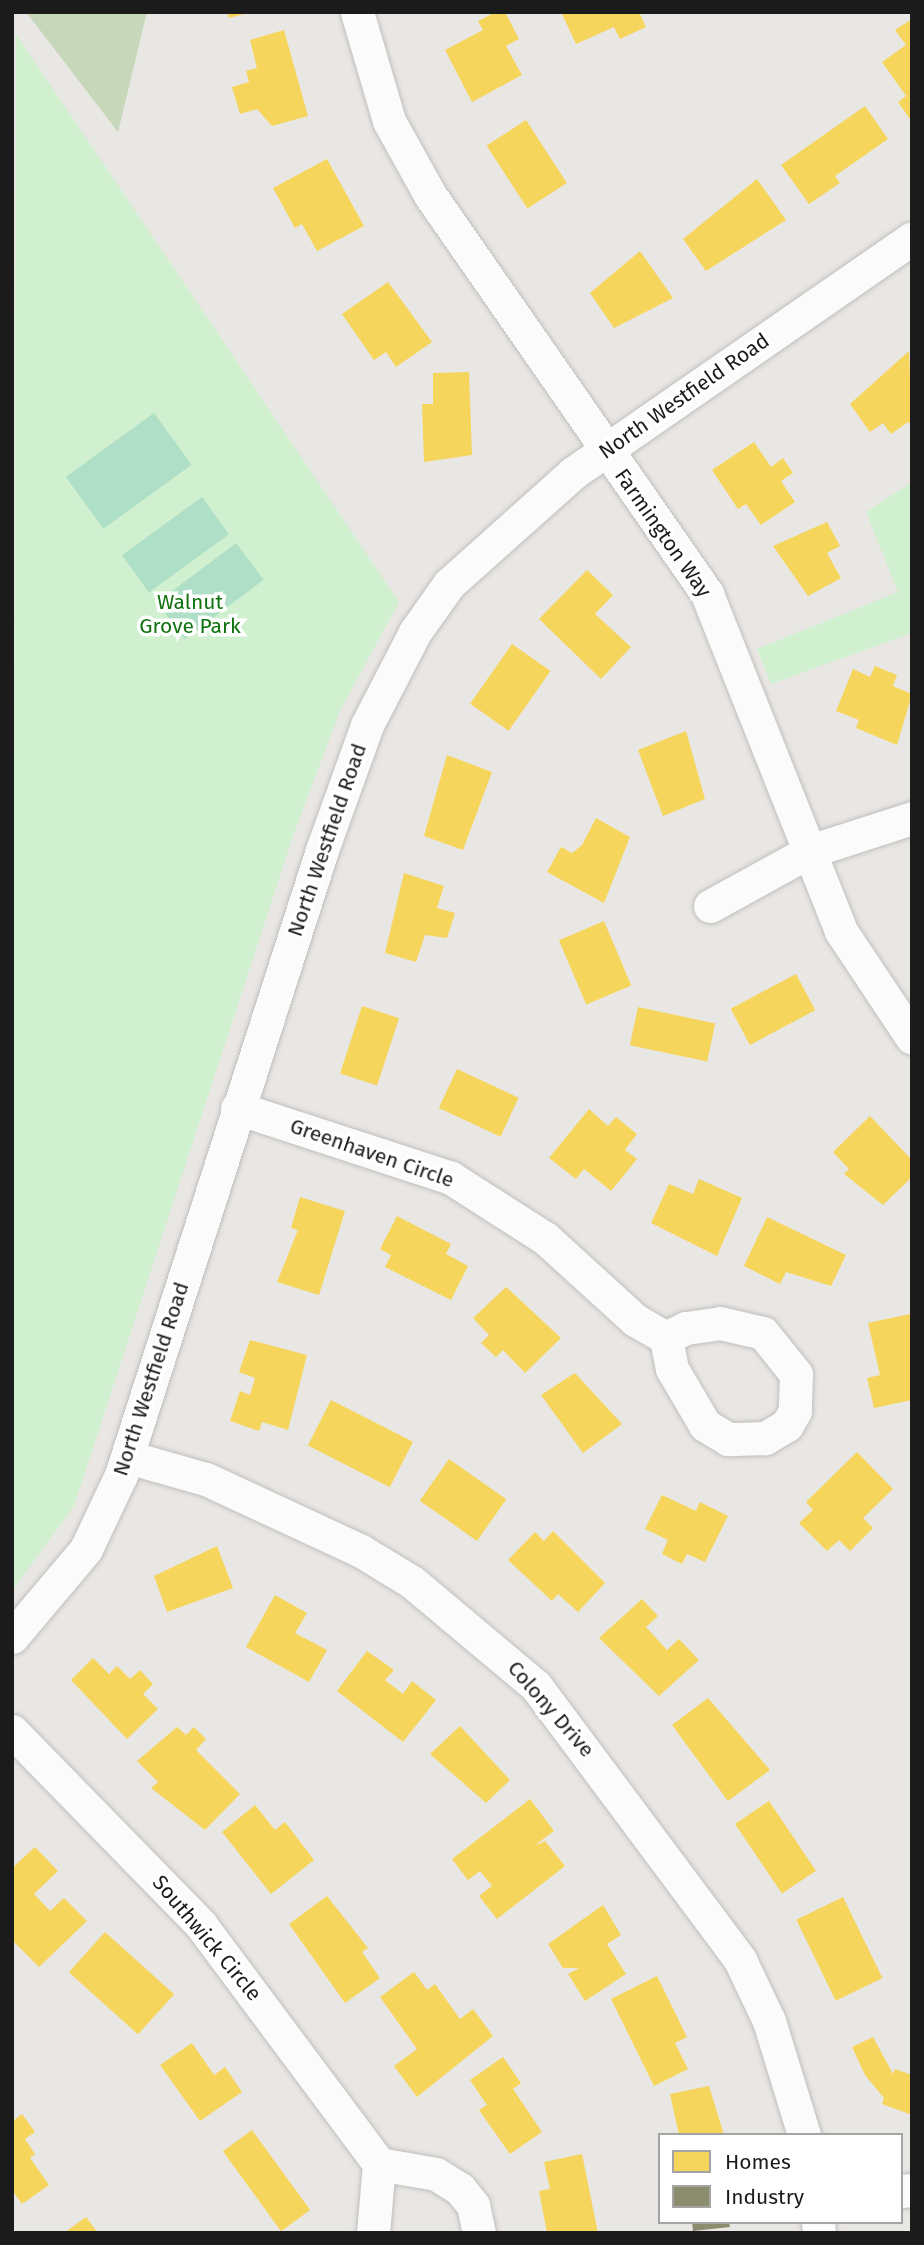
<!DOCTYPE html>
<style>
body{margin:0}
#map{position:relative;width:924px;height:2245px;overflow:hidden;background:#e9e7e4;font-family:"Fira Sans",sans-serif}
div>[style]{position:absolute}
[style*='--x']{left:calc(var(--x)*1px);top:calc(var(--y)*1px);width:calc(var(--w)*1px);rotate:calc(var(--a)*1deg)}
.forest>*{inset:0;background:#c7d7b9}
.park>*{inset:0;background:#d1f0cf}
.pitch>*{inset:0;background:#afe0c7;transform-origin:0 0}
.homes>*{inset:0;background:#f6d55c;transform-origin:0 0}
.industry>*{inset:0;background:#8c8c6e}
.roads{filter:drop-shadow(0 0 2px #c0bfbe) drop-shadow(0 0 2px #c0bfbe)}
.street>*{height:33px;margin:-16.5px;padding:0 16.5px;transform-origin:16.5px;border-radius:16.5px;background:#fcfbfb}
span{translate:-50% -50%;white-space:nowrap;text-align:center;line-height:1.15;-webkit-text-stroke:7px #fff;paint-order:stroke}
.street-label{font-size:21px;color:#1b1b1b}
.park-label{font-size:21px;color:#10730f}
.frame{position:absolute;inset:0;border:14px solid #1b1b1b;pointer-events:none}
.legend{position:absolute;left:658px;top:2133px;width:245px;height:91px;box-sizing:border-box;background:#fff;border:2px solid #a4a4a4;margin:0;padding:9px 12px;list-style:none;font-size:21px;color:#1b1b1b}
.legend li{display:flex;align-items:center;gap:14px;height:35px}
.legend b{width:35px;border:2px solid #a4a4a4}
</style>
<div id="map">
<div class="forest">
<div style="clip-path:polygon(26px 12px,147px 12px,118px 132px)"></div>
</div>
<div class="park">
<div style="clip-path:polygon(16px 34px,399px 602px,340px 711px,293px 836px,74px 1506px,12px 1591px)"></div>
<div style="clip-path:polygon(912px 482px,912px 633px,771px 684px,757px 649px,898px 592px,866px 512px)"></div>
</div>
<div class="pitch">
<div style="left:154px;top:413px;width:64px;height:109px;rotate:54deg"></div>
<div style="left:202px;top:497px;width:46px;height:99px;rotate:54deg"></div>
<div style="left:236px;top:543px;width:46px;height:99px;rotate:53deg"></div>
</div>
<div class="homes">
<div style="clip-path:polygon(227px 12px,248px 12px,248px 13px,229px 18px)"></div>
<div style="clip-path:polygon(496px 12px,505px 12px,519px 39px,506px 46px,522px 75px,472px 102px,445px 50px,483px 30px,478px 21px)"></div>
<div style="clip-path:polygon(561px 12px,639px 12px,646px 27px,620px 39px,614px 27px,576px 44px)"></div>
<div style="clip-path:polygon(912px 19px,912px 122px,898px 102px,906px 96px,882px 62px,906px 45px,895px 30px)"></div>
<div style="clip-path:polygon(284px 30px,308px 116px,272px 126px,257px 109px,240px 114px,232px 87px,249px 82px,246px 71px,257px 68px,250px 40px)"></div>
<div style="clip-path:polygon(865px 106px,888px 139px,835px 176px,840px 183px,809px 204px,781px 165px)"></div>
<div style="left:526px;top:120px;width:75px;height:47px;rotate:57deg"></div>
<div style="clip-path:polygon(327px 159px,364px 226px,317px 251px,302px 224px,295px 228px,273px 188px)"></div>
<div style="clip-path:polygon(757px 179px,786px 220px,706px 271px,683px 239px)"></div>
<div style="clip-path:polygon(640px 251px,673px 298px,614px 328px,590px 293px)"></div>
<div style="clip-path:polygon(388px 282px,432px 342px,396px 367px,386px 352px,374px 360px,342px 314px)"></div>
<div style="clip-path:polygon(909px 351px,912px 426px,908px 422px,891px 434px,883px 423px,870px 432px,850px 404px)"></div>
<div style="clip-path:polygon(469px 372px,472px 455px,424px 462px,422px 404px,433px 404px,433px 373px)"></div>
<div style="clip-path:polygon(754px 442px,771px 467px,783px 458px,793px 473px,781px 481px,795px 502px,761px 525px,746px 504px,738px 509px,712px 470px)"></div>
<div style="clip-path:polygon(827px 522px,840px 546px,827px 553px,841px 578px,808px 596px,773px 546px)"></div>
<div style="clip-path:polygon(587px 570px,613px 595px,595px 614px,631px 647px,601px 679px,539px 619px)"></div>
<div style="left:512px;top:644px;width:47px;height:73px;rotate:35deg"></div>
<div style="clip-path:polygon(875px 666px,897px 675px,893px 686px,912px 694px,897px 745px,856px 728px,859px 720px,836px 711px,853px 669px,870px 677px)"></div>
<div style="clip-path:polygon(686px 731px,705px 799px,663px 816px,638px 750px)"></div>
<div style="clip-path:polygon(447px 755px,492px 772px,463px 850px,424px 836px)"></div>
<div style="clip-path:polygon(596px 818px,630px 837px,604px 903px,547px 872px,561px 847px,572px 853px,582px 845px)"></div>
<div style="clip-path:polygon(404px 873px,444px 886px,437px 908px,455px 913px,447px 938px,425px 935px,416px 962px,385px 953px)"></div>
<div style="left:604px;top:921px;width:70px;height:49px;rotate:67deg"></div>
<div style="left:796px;top:974px;width:41px;height:74px;rotate:62deg"></div>
<div style="left:362px;top:1006px;width:39px;height:71px;rotate:18deg"></div>
<div style="left:638px;top:1007px;width:79px;height:39px;rotate:12deg"></div>
<div style="left:457px;top:1069px;width:68px;height:43px;rotate:25deg"></div>
<div style="clip-path:polygon(589px 1109px,608px 1126px,616px 1117px,637px 1134px,625px 1150px,637px 1159px,611px 1191px,584px 1169px,576px 1179px,549px 1158px)"></div>
<div style="clip-path:polygon(870px 1116px,912px 1160px,912px 1177px,883px 1205px,844px 1174px,849px 1169px,833px 1152px)"></div>
<div style="clip-path:polygon(699px 1179px,742px 1198px,717px 1256px,651px 1223px,669px 1184px,693px 1194px)"></div>
<div style="clip-path:polygon(300px 1197px,345px 1211px,319px 1295px,277px 1282px,298px 1230px,291px 1228px)"></div>
<div style="clip-path:polygon(397px 1216px,451px 1244px,446px 1254px,468px 1266px,451px 1300px,385px 1267px,391px 1255px,380px 1249px)"></div>
<div style="clip-path:polygon(767px 1217px,846px 1255px,831px 1286px,786px 1272px,780px 1284px,744px 1266px)"></div>
<div style="clip-path:polygon(506px 1287px,561px 1338px,525px 1373px,503px 1350px,496px 1357px,481px 1343px,489px 1335px,473px 1318px)"></div>
<div style="clip-path:polygon(910px 1314px,912px 1400px,874px 1408px,867px 1378px,880px 1375px,868px 1323px)"></div>
<div style="clip-path:polygon(250px 1340px,307px 1355px,288px 1430px,262px 1422px,259px 1431px,230px 1421px,240px 1391px,250px 1395px,255px 1378px,239px 1372px)"></div>
<div style="clip-path:polygon(575px 1373px,622px 1424px,583px 1453px,541px 1395px)"></div>
<div style="left:331px;top:1400px;width:92px;height:51px;rotate:27deg"></div>
<div style="clip-path:polygon(857px 1452px,893px 1489px,863px 1518px,873px 1528px,850px 1551px,839px 1540px,827px 1551px,799px 1523px,813px 1510px,806px 1502px)"></div>
<div style="left:449px;top:1459px;width:70px;height:51px;rotate:35deg"></div>
<div style="clip-path:polygon(662px 1495px,696px 1511px,700px 1502px,728px 1516px,705px 1562px,687px 1554px,682px 1564px,662px 1554px,668px 1540px,645px 1529px)"></div>
<div style="clip-path:polygon(553px 1531px,605px 1583px,578px 1612px,558px 1594px,552px 1601px,508px 1560px,535px 1532px,544px 1541px)"></div>
<div style="clip-path:polygon(217px 1546px,233px 1588px,167px 1612px,154px 1576px)"></div>
<div style="clip-path:polygon(275px 1595px,307px 1613px,295px 1633px,327px 1650px,309px 1682px,246px 1647px)"></div>
<div style="clip-path:polygon(642px 1599px,658px 1616px,646px 1627px,667px 1650px,679px 1639px,699px 1660px,659px 1696px,599px 1638px)"></div>
<div style="clip-path:polygon(367px 1651px,394px 1670px,385px 1680px,403px 1694px,412px 1681px,436px 1700px,403px 1742px,337px 1691px)"></div>
<div style="clip-path:polygon(93px 1658px,109px 1674px,117px 1666px,130px 1679px,140px 1670px,153px 1684px,143px 1694px,158px 1709px,127px 1739px,71px 1680px)"></div>
<div style="clip-path:polygon(708px 1698px,770px 1770px,728px 1801px,672px 1725px)"></div>
<div style="clip-path:polygon(460px 1726px,510px 1780px,486px 1803px,430px 1754px)"></div>
<div style="clip-path:polygon(177px 1727px,186px 1735px,194px 1727px,206px 1739px,196px 1750px,240px 1794px,205px 1830px,151px 1788px,158px 1782px,137px 1761px)"></div>
<div style="clip-path:polygon(530px 1799px,554px 1831px,534px 1846px,545px 1841px,565px 1866px,497px 1919px,479px 1896px,492px 1886px,480px 1871px,468px 1880px,452px 1859px)"></div>
<div style="left:769px;top:1801px;width:84px;height:41px;rotate:56deg"></div>
<div style="clip-path:polygon(255px 1805px,275px 1830px,285px 1822px,314px 1860px,271px 1894px,222px 1832px)"></div>
<div style="clip-path:polygon(35px 1847px,58px 1871px,34px 1894px,50px 1911px,64px 1898px,87px 1921px,39px 1967px,12px 1940px,12px 1868px)"></div>
<div style="clip-path:polygon(327px 1896px,368px 1948px,362px 1952px,380px 1978px,345px 2003px,289px 1924px)"></div>
<div style="left:843px;top:1897px;width:90px;height:52px;rotate:64deg"></div>
<div style="clip-path:polygon(603px 1905px,621px 1935px,607px 1944px,626px 1974px,585px 2001px,568px 1974px,579px 1968px,563px 1968px,548px 1944px)"></div>
<div style="left:105px;top:1932px;width:93px;height:54px;rotate:42deg"></div>
<div style="clip-path:polygon(414px 1972px,427px 1990px,435px 1984px,460px 2019px,473px 2009px,493px 2036px,417px 2097px,394px 2066px,417px 2049px,380px 1997px)"></div>
<div style="clip-path:polygon(657px 1976px,687px 2037px,675px 2043px,688px 2069px,654px 2086px,611px 1999px)"></div>
<div style="clip-path:polygon(873px 2037px,893px 2074px,895px 2069px,912px 2075px,912px 2115px,882px 2104px,884px 2098px,865px 2075px,852px 2047px)"></div>
<div style="clip-path:polygon(192px 2043px,214px 2075px,225px 2067px,242px 2092px,200px 2121px,160px 2065px)"></div>
<div style="clip-path:polygon(503px 2057px,521px 2083px,513px 2089px,542px 2132px,510px 2154px,479px 2110px,487px 2105px,470px 2080px)"></div>
<div style="clip-path:polygon(709px 2086px,724px 2135px,679px 2135px,670px 2094px)"></div>
<div style="clip-path:polygon(22px 2114px,35px 2132px,25px 2139px,35px 2154px,30px 2158px,49px 2185px,22px 2204px,12px 2190px,12px 2122px)"></div>
<div style="left:252px;top:2130px;width:99px;height:36px;rotate:54deg"></div>
<div style="clip-path:polygon(582px 2154px,598px 2233px,547px 2233px,539px 2191px,550px 2189px,544px 2162px)"></div>
<div style="clip-path:polygon(86px 2217px,98px 2233px,64px 2233px)"></div>
</div>
<div class="industry">
<div style="clip-path:polygon(692px 2222px,729px 2222px,730px 2227px,693px 2231px)"></div>
</div>
<div class="roads">
<div class="street">
<div style="--x:357;--y:12;--w:114;--a:73.6"></div>
<div style="--x:389;--y:121;--w:85;--a:61"></div>
<div style="--x:430;--y:195;--w:486;--a:55.2"></div>
<div style="--x:707;--y:594;--w:363;--a:68.3"></div>
<div style="--x:841;--y:931;--w:128;--a:56.4"></div>
<div style="--x:710;--y:906;--w:114;--a:-28.8"></div>
<div style="--x:810;--y:851;--w:107;--a:-17.9"></div>
<div style="--x:237;--y:1108;--w:225;--a:18.1"></div>
<div style="--x:451;--y:1178;--w:112;--a:32.6"></div>
<div style="--x:545;--y:1238;--w:122;--a:42.3"></div>
<div style="--x:635;--y:1320;--w:36;--a:30"></div>
<div style="--x:720;--y:1323;--w:44;--a:13.1"></div>
<div style="--x:763;--y:1333;--w:53;--a:51.2"></div>
<div style="--x:796;--y:1374;--w:37;--a:92"></div>
<div style="--x:795;--y:1411;--w:16;--a:120"></div>
<div style="--x:787;--y:1425;--w:26;--a:149"></div>
<div style="--x:765;--y:1438;--w:37;--a:178"></div>
<div style="--x:728;--y:1439;--w:27;--a:-149"></div>
<div style="--x:705;--y:1425;--w:65;--a:-120.5"></div>
<div style="--x:672;--y:1369;--w:32;--a:-101"></div>
<div style="--x:666;--y:1338;--w:22;--a:-27"></div>
<div style="--x:686;--y:1328;--w:34;--a:-8"></div>
<div style="--x:128;--y:1457;--w:81;--a:15.8"></div>
<div style="--x:206;--y:1479;--w:171;--a:24.9"></div>
<div style="--x:361;--y:1551;--w:60;--a:31.3"></div>
<div style="--x:412;--y:1582;--w:162;--a:40"></div>
<div style="--x:536;--y:1686;--w:342;--a:53.3"></div>
<div style="--x:740;--y:1960;--w:68;--a:64.6"></div>
<div style="--x:769;--y:2021;--w:119;--a:72.9"></div>
<div style="--x:12;--y:1637;--w:115;--a:-49.9"></div>
<div style="--x:86;--y:1549;--w:82;--a:-64.7"></div>
<div style="--x:121;--y:1475;--w:657;--a:-72.17"></div>
<div style="--x:322;--y:850;--w:133;--a:-70.2"></div>
<div style="--x:367;--y:725;--w:105;--a:-62.7"></div>
<div style="--x:415;--y:632;--w:59;--a:-54.7"></div>
<div style="--x:449;--y:584;--w:166;--a:-41.8"></div>
<div style="--x:573;--y:473;--w:412;--a:-34.7"></div>
<div style="--x:12;--y:1731;--w:271;--a:45.7"></div>
<div style="--x:201;--y:1925;--w:298;--a:53.3"></div>
<div style="--x:901;--y:2191;--w:11;--a:-5"></div>
<div style="--x:818;--y:2222;--w:11;--a:85"></div>
<div style="--x:373;--y:2233;--w:69;--a:-85"></div>
<div style="--x:379;--y:2164;--w:58;--a:10"></div>
<div style="--x:436;--y:2174;--w:28;--a:32"></div>
<div style="--x:460;--y:2189;--w:21;--a:51"></div>
<div style="--x:473;--y:2205;--w:29;--a:78"></div>
</div>
</div>
<div class="street-label">
<span style="left:684px;top:396px;rotate:-35deg">North Westfield Road</span>
<span style="left:663px;top:533px;rotate:55deg">Farmington Way</span>
<span style="left:327px;top:840px;rotate:-71deg">North Westfield Road</span>
<span style="left:372px;top:1153px;rotate:19deg">Greenhaven Circle</span>
<span style="left:151px;top:1379px;rotate:-72deg">North Westfield Road</span>
<span style="left:551px;top:1709px;rotate:49deg">Colony Drive</span>
<span style="left:207px;top:1938px;rotate:50deg">Southwick Circle</span>
</div>
<div class="park-label">
<span style="left:190px;top:614px">Walnut<br>Grove Park</span>
</div>
<div class="frame"></div>
<ul class="legend">
<li><b style="height:19px;background:#f6d55c"></b>Homes</li>
<li><b style="height:19px;background:#8c8c6e"></b>Industry</li>
</ul>
</div>
